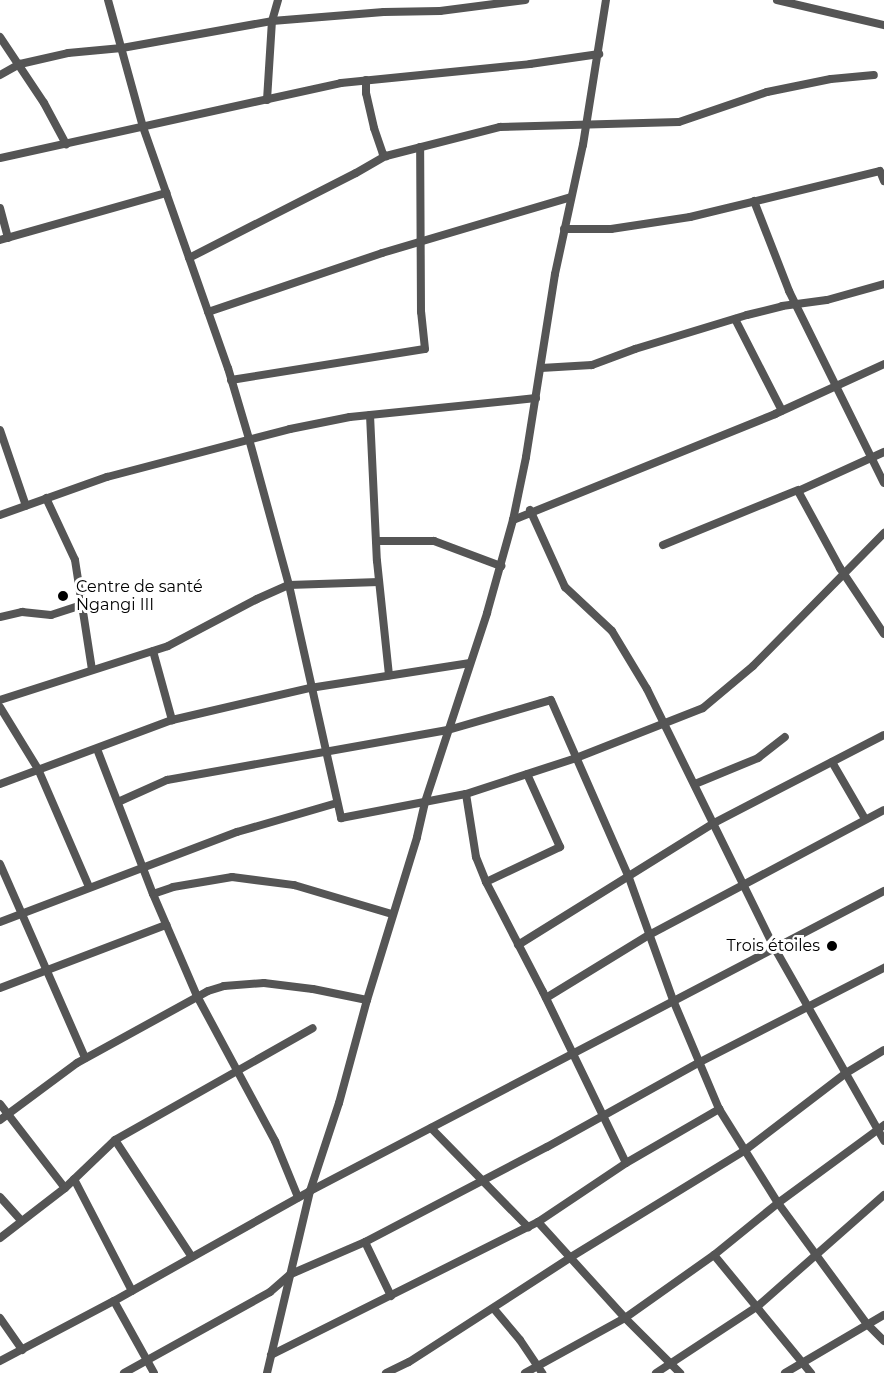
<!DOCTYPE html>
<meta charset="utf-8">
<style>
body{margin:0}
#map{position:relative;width:884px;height:1373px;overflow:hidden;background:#fff;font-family:Montserrat,sans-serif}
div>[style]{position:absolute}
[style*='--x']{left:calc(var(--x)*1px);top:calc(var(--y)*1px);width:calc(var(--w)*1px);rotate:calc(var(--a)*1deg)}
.street>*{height:8px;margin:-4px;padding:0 4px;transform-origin:4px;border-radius:4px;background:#555}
.dots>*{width:16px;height:16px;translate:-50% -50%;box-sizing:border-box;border:3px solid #fff;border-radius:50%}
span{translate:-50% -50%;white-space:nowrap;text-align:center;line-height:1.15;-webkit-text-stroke:6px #fff;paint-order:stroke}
.poi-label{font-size:16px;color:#000}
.left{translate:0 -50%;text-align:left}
.right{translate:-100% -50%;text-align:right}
</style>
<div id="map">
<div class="street">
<div style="--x:108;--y:0;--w:132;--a:74.6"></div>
<div style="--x:143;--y:127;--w:256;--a:70.6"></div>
<div style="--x:228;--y:368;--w:74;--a:73.5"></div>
<div style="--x:249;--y:439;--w:151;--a:74.7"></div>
<div style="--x:289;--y:585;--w:239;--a:77.4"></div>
<div style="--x:341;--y:818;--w:127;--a:-10.9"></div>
<div style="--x:466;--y:794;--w:116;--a:-18.1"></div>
<div style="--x:576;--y:758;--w:136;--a:-21.5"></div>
<div style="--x:703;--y:708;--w:65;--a:-40"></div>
<div style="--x:753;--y:666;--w:187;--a:-45.4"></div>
<div style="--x:777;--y:0;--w:110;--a:13.2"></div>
<div style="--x:0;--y:37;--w:79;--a:56.3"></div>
<div style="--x:44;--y:103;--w:47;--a:61.8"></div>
<div style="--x:0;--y:75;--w:23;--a:-29"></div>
<div style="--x:20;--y:64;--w:49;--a:-12.9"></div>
<div style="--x:68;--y:53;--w:54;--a:-5.3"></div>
<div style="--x:122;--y:48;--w:152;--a:-10.2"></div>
<div style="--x:272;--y:21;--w:112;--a:-4.6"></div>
<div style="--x:384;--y:12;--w:56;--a:-1"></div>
<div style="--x:440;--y:11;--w:86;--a:-7.4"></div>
<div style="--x:366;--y:80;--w:13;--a:90"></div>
<div style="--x:366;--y:93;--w:36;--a:77"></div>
<div style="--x:374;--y:128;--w:28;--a:71"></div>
<div style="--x:383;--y:154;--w:4;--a:34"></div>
<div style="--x:386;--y:156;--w:118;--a:-14.3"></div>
<div style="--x:500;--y:127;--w:179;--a:-1.6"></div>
<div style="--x:679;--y:122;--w:93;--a:-18.8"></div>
<div style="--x:767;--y:92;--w:65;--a:-11.5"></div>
<div style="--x:831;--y:79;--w:43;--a:-5.3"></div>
<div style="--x:267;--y:100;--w:79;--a:-86.4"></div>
<div style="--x:272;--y:21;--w:22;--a:-74"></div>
<div style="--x:0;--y:158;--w:349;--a:-12.4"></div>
<div style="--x:341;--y:83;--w:190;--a:-5.7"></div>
<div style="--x:530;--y:64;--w:70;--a:-8.2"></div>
<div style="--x:754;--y:201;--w:97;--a:68.7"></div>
<div style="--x:789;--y:291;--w:214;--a:63.7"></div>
<div style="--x:0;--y:208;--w:31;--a:75"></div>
<div style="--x:564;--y:229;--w:47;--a:0"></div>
<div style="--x:611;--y:229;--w:80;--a:-8.6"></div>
<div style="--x:690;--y:217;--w:195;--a:-13.6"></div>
<div style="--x:880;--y:171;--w:11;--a:68"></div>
<div style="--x:0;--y:240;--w:173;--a:-15.8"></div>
<div style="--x:189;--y:258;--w:187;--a:-27"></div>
<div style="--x:356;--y:173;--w:34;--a:-30"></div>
<div style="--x:208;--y:312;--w:184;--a:-18.7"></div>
<div style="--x:382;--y:253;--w:197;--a:-16.5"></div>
<div style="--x:735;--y:319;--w:103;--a:62.9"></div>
<div style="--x:541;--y:368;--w:51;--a:-3.4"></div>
<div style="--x:592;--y:365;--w:46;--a:-20.4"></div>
<div style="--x:635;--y:349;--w:117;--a:-16.9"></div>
<div style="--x:747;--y:315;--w:36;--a:-14"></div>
<div style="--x:782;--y:306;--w:45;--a:-7.6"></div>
<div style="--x:827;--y:300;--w:59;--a:-15.7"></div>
<div style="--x:231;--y:380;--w:196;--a:-9.1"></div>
<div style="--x:425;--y:349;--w:37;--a:-96"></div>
<div style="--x:421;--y:312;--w:165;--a:-90.3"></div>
<div style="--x:370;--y:415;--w:146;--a:87.3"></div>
<div style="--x:377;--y:561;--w:115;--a:84"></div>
<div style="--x:0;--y:430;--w:80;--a:71.1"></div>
<div style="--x:884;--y:452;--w:94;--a:155.6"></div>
<div style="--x:798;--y:491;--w:88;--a:61.4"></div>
<div style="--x:840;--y:568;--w:79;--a:56.3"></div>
<div style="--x:46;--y:498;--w:68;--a:64.9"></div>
<div style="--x:75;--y:560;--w:111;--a:81.2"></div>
<div style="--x:530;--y:510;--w:85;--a:65.6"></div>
<div style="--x:565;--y:587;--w:64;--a:43.1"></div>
<div style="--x:612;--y:631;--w:68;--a:58.9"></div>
<div style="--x:647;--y:689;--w:288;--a:63.8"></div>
<div style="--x:774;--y:947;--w:223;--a:60.4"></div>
<div style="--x:0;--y:515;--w:114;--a:-19.6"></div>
<div style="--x:107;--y:477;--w:189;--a:-14.7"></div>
<div style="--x:290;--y:429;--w:61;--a:-11.3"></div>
<div style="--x:350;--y:417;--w:187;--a:-5.8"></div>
<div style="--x:513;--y:520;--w:283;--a:-22"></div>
<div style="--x:775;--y:414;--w:120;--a:-24.6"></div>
<div style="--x:376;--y:541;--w:58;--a:0"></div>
<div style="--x:434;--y:541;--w:72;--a:20.5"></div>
<div style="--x:663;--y:545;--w:146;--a:-22.2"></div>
<div style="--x:0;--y:617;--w:23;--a:-13"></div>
<div style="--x:22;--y:612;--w:29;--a:6"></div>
<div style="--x:51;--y:615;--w:32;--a:-18"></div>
<div style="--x:153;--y:651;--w:72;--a:74.6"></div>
<div style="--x:0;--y:700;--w:176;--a:-17.8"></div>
<div style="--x:168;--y:646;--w:101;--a:-27.8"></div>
<div style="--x:257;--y:599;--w:35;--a:-24"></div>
<div style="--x:289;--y:585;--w:90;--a:-1.9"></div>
<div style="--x:0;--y:707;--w:73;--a:58.5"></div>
<div style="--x:38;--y:769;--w:129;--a:66.6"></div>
<div style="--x:97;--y:749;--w:155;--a:68.9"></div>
<div style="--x:153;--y:894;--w:111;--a:66.7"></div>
<div style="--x:197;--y:996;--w:165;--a:61.7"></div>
<div style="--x:275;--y:1141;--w:61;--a:67.7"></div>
<div style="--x:832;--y:762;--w:66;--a:59.9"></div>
<div style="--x:0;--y:784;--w:184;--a:-20.4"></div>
<div style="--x:172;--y:720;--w:142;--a:-13.1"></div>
<div style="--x:310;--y:688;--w:162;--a:-8.9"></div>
<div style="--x:695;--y:784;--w:68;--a:-22.4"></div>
<div style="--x:758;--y:758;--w:34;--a:-38"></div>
<div style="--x:466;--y:794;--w:64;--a:81"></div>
<div style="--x:476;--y:857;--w:27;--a:68"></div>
<div style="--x:486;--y:882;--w:124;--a:62.6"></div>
<div style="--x:543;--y:992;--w:190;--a:64.1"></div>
<div style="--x:118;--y:802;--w:54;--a:-24.2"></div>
<div style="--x:167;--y:780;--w:285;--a:-10.1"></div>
<div style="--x:448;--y:730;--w:107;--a:-16.2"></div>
<div style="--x:551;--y:700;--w:191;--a:66.3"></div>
<div style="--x:628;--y:875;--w:133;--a:70.2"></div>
<div style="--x:673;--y:1000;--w:118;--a:67.1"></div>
<div style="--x:719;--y:1109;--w:111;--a:57.9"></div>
<div style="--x:778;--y:1203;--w:150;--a:53.7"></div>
<div style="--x:867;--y:1324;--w:24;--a:45"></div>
<div style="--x:0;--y:864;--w:212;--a:66.3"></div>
<div style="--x:486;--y:882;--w:82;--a:-25.3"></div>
<div style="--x:560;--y:847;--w:80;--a:-114.3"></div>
<div style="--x:153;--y:894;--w:21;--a:-19"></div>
<div style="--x:173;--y:887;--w:60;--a:-9.6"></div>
<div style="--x:232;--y:877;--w:63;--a:7.4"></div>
<div style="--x:294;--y:885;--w:102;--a:16.5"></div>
<div style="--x:0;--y:922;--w:254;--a:-20.8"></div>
<div style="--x:237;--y:832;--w:104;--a:-16.2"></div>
<div style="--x:518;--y:945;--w:231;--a:-31.9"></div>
<div style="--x:714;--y:823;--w:191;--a:-27.4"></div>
<div style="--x:0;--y:988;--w:178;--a:-20.8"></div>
<div style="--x:546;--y:998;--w:121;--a:-31.5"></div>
<div style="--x:649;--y:935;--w:266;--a:-28"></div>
<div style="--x:0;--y:1104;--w:106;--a:52.3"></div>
<div style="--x:0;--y:1120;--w:96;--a:-36.5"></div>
<div style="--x:77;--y:1063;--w:149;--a:-28.8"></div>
<div style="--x:208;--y:991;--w:17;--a:-17"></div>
<div style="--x:224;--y:986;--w:40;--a:-4.3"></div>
<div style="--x:264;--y:983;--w:49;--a:7"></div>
<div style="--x:313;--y:989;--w:55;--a:11.5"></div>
<div style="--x:431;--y:1128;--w:139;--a:45.6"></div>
<div style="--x:528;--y:1227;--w:11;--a:-27"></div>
<div style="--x:538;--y:1222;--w:130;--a:47.8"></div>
<div style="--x:625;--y:1318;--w:78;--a:45"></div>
<div style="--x:115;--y:1140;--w:140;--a:56.7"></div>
<div style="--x:74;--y:1179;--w:126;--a:62.6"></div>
<div style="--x:0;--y:1197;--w:31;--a:48"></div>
<div style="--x:538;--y:1222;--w:106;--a:-33.8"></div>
<div style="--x:626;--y:1163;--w:108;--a:-30.1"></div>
<div style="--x:0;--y:1238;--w:82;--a:-37.6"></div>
<div style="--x:65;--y:1188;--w:69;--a:-43.8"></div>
<div style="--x:115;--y:1140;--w:227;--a:-29.5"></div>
<div style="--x:365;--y:1242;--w:60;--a:64.3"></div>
<div style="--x:714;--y:1255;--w:153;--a:50.6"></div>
<div style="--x:114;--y:1301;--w:82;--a:60.9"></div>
<div style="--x:494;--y:1309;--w:40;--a:50"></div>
<div style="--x:520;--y:1340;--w:40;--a:56"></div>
<div style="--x:0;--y:1318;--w:39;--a:55"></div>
<div style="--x:271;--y:1355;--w:287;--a:-26.5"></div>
<div style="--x:0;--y:1361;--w:129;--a:-27.8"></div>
<div style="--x:114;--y:1301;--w:225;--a:-29.3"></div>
<div style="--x:310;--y:1191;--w:648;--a:-27.59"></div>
<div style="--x:124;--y:1373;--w:167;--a:-29"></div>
<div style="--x:270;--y:1292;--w:28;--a:-41"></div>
<div style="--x:291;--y:1274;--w:81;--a:-23.4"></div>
<div style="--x:365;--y:1242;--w:205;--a:-27.6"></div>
<div style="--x:547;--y:1147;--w:175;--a:-29.1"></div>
<div style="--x:700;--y:1062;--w:207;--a:-27.1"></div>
<div style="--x:267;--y:1373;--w:187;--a:-76.7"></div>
<div style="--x:310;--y:1191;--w:93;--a:-71.8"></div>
<div style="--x:339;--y:1103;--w:107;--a:-74.8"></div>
<div style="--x:367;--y:1000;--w:170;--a:-72.9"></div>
<div style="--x:417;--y:837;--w:36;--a:-77"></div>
<div style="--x:425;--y:802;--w:199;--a:-71.8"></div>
<div style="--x:487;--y:613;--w:97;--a:-74.4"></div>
<div style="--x:513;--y:520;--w:64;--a:-78.3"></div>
<div style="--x:526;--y:457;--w:185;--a:-81"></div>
<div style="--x:555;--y:274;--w:132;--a:-77.8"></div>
<div style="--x:583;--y:145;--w:147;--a:-81"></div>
<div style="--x:386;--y:1373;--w:25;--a:-26"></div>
<div style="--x:409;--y:1362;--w:193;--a:-32.9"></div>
<div style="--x:571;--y:1257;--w:203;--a:-31.5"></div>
<div style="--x:744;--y:1151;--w:128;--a:-37.4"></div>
<div style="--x:846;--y:1073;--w:44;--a:-31.2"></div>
<div style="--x:525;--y:1373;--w:114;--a:-28.8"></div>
<div style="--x:625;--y:1318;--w:109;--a:-35.3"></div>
<div style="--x:714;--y:1255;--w:82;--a:-39.1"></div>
<div style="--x:778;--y:1203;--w:132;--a:-36.3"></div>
<div style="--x:656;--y:1373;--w:122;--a:-33.3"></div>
<div style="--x:758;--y:1306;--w:168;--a:-41.4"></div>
<div style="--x:785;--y:1373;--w:115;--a:-30.4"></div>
</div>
<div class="dots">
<div style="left:63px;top:596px;background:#000"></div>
<div style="left:832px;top:946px;background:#000"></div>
</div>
<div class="poi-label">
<span class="left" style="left:76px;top:596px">Centre de santé<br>Ngangi III</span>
<span class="right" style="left:820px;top:946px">Trois étoiles</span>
</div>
</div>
